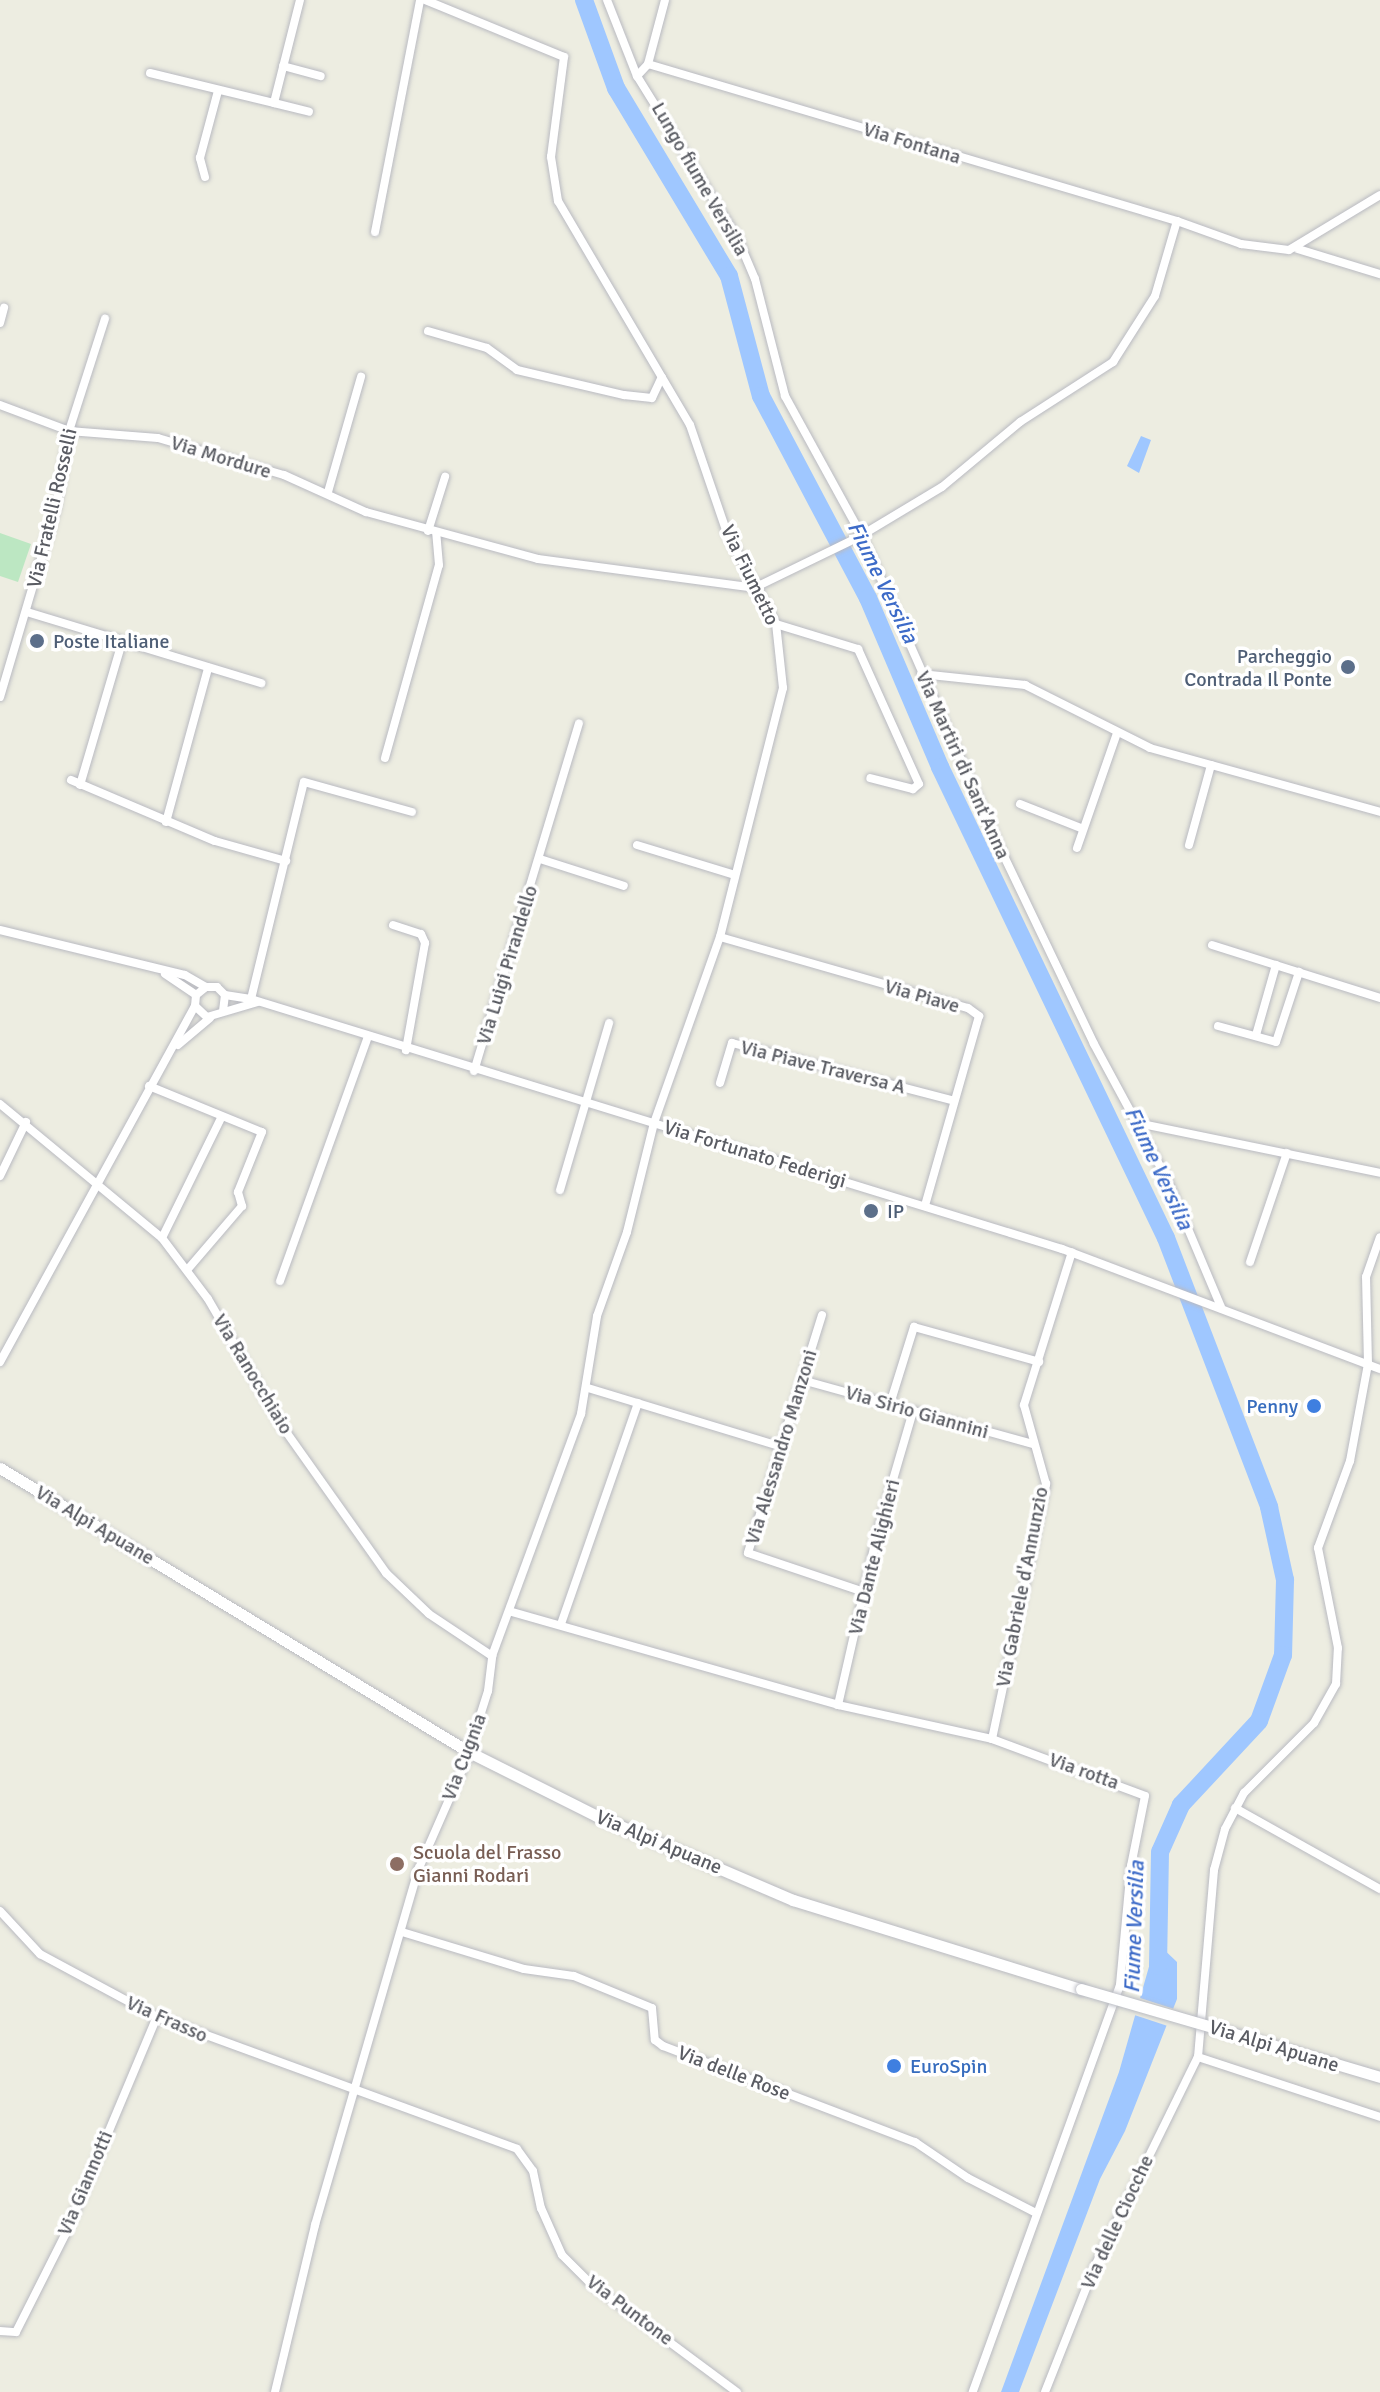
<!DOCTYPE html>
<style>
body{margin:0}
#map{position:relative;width:1380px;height:2392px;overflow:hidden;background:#edede1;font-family:Signika,sans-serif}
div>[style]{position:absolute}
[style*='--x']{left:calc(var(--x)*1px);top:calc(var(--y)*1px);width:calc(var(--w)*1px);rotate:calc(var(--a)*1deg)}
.green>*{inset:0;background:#bce7c2}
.water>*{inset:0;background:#9fc7ff}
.pier>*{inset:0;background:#edede1;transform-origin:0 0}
.river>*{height:18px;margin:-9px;padding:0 9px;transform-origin:9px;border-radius:9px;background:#9fc7ff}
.roads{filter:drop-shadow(0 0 2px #b9bac1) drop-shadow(0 0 2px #b9bac1)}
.street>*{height:8px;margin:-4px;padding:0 4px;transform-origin:4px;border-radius:4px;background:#fff}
.secondary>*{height:11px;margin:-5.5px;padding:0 5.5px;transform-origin:5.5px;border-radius:5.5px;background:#fff}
.bridges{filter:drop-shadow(0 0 2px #babcc4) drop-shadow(0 0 2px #babcc4)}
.secondary-bridge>*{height:11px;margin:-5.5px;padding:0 5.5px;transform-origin:5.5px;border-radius:5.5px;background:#fff}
.dots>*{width:22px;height:22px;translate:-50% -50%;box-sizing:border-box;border:4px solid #fff;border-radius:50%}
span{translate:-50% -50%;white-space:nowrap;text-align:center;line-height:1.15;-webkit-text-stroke:7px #fff;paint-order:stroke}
.street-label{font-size:20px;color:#5a5c63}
.service-label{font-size:20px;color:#4e5e75}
.left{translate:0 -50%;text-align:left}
.right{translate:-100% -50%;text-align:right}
.shop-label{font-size:20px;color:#366cbe}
.education-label{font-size:20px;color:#785e54}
.water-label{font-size:22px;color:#3d6bc8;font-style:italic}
</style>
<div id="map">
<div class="green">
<div style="clip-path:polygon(0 533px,31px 544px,18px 582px,0 576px)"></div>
</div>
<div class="water">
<div style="clip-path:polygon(1141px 436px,1151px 440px,1139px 473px,1127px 466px)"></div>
<div style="clip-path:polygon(1156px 1942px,1177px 1962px,1177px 1999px,1125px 2131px,1100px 2179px,1019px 2392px,1001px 2392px,1119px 2072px)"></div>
</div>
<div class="pier">
<div style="left:1137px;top:1997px;width:43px;height:18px;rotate:18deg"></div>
</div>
<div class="river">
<div style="--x:584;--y:0;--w:94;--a:70"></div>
<div style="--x:616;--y:88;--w:219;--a:59"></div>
<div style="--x:729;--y:276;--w:124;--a:75.1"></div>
<div style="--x:761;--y:396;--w:229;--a:62.1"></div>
<div style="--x:868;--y:598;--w:184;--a:66.9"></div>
<div style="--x:940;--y:767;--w:522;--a:64.37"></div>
<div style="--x:1166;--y:1238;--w:288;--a:69"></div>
<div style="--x:1269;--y:1507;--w:75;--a:77.6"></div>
<div style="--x:1285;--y:1580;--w:75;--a:91.5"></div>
<div style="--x:1283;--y:1655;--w:70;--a:110"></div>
<div style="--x:1259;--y:1721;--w:115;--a:132.9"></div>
<div style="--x:1181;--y:1805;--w:51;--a:114.1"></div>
<div style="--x:1160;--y:1852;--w:114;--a:91"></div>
</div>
<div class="roads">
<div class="street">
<div style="--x:300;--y:0;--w:106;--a:104.2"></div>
<div style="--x:274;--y:103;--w:36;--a:14"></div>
<div style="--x:607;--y:0;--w:82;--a:68.5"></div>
<div style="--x:637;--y:76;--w:192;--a:58.2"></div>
<div style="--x:738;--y:239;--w:43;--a:67"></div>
<div style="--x:755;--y:279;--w:121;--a:75.6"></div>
<div style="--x:785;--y:396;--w:160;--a:61.2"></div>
<div style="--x:862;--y:536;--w:348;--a:66.1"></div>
<div style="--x:1003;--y:854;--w:211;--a:64.4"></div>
<div style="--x:1094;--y:1044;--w:153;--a:61.6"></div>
<div style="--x:1167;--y:1179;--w:139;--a:67.1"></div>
<div style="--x:648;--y:64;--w:552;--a:16.53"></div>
<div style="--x:283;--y:66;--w:39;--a:15"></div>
<div style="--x:150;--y:73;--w:128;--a:13.6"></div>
<div style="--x:637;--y:76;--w:16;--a:-47"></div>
<div style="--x:648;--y:64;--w:66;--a:-75.1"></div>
<div style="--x:205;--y:177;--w:20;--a:-105"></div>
<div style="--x:200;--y:158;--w:69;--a:-75"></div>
<div style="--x:375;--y:232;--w:236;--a:-79"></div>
<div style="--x:1298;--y:249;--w:86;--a:17"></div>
<div style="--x:0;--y:323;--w:16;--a:-75"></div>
<div style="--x:428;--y:331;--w:61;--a:16.1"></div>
<div style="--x:487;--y:348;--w:37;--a:36"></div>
<div style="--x:517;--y:370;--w:110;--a:13.2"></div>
<div style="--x:624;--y:395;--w:28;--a:6"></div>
<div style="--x:652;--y:398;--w:23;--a:-65"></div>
<div style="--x:0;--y:405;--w:74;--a:20.6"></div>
<div style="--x:69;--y:431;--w:89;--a:4.5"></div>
<div style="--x:158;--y:438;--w:131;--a:16.4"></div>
<div style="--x:284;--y:475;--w:90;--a:24.3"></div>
<div style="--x:366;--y:512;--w:178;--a:15.3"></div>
<div style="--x:538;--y:559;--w:218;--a:7.6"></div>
<div style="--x:754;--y:588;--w:114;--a:-25.9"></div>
<div style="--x:857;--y:538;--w:99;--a:-31"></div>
<div style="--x:942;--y:487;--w:102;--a:-39.8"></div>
<div style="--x:1020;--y:422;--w:111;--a:-32.8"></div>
<div style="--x:1113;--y:362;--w:78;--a:-57.5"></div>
<div style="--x:1155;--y:296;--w:78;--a:-73.7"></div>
<div style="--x:1177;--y:221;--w:68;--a:19.8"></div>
<div style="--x:1241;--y:244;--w:48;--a:7.1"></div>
<div style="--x:1289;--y:250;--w:106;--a:-31.1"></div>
<div style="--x:328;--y:492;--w:120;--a:-74"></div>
<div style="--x:428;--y:531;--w:57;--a:-72.5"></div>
<div style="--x:27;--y:612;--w:245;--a:16.9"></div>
<div style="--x:776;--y:624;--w:86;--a:17"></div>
<div style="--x:858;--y:649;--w:148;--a:65.7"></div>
<div style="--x:919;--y:784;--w:8;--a:140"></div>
<div style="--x:913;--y:789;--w:44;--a:-165.7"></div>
<div style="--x:921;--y:674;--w:105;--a:6"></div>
<div style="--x:1025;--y:685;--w:140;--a:26.7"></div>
<div style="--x:1150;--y:748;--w:239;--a:15.5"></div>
<div style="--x:0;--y:697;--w:197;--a:-73.5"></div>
<div style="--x:56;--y:508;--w:78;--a:-80.4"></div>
<div style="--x:69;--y:431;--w:118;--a:-72.2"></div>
<div style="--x:385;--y:758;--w:200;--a:-74.4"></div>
<div style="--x:439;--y:565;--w:33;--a:-95"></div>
<div style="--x:71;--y:780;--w:156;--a:23"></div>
<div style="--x:215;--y:841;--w:74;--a:15.7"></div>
<div style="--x:80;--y:785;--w:149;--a:-73.6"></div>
<div style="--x:1020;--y:804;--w:66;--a:21.5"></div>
<div style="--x:166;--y:822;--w:160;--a:-74.7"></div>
<div style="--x:637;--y:845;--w:102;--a:17"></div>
<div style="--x:1189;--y:845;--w:83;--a:-74.6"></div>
<div style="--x:1077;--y:848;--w:122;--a:-70.8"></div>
<div style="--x:540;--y:859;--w:88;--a:17.8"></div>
<div style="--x:393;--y:925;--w:29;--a:18"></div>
<div style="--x:421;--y:934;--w:10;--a:66"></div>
<div style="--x:425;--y:943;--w:109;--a:100.1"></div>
<div style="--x:0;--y:930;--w:190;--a:13.7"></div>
<div style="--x:185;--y:975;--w:24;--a:30"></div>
<div style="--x:720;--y:937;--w:258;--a:16"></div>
<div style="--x:968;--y:1008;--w:14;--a:36"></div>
<div style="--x:979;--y:1016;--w:197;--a:105.9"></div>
<div style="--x:1212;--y:945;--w:176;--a:17.5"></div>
<div style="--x:165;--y:974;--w:37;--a:34"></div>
<div style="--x:225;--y:995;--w:26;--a:9"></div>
<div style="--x:251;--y:999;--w:849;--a:17.13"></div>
<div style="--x:1062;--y:1249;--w:340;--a:20.7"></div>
<div style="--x:251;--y:999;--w:223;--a:-76.3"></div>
<div style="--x:304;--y:782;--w:112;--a:15.5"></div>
<div style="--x:223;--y:1011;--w:16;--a:-83"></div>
<div style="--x:225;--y:995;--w:11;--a:-135"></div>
<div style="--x:217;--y:987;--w:11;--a:180"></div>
<div style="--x:206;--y:987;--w:13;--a:141"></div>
<div style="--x:196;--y:995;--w:11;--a:95"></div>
<div style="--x:195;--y:1006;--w:16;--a:43"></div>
<div style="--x:207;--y:1017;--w:53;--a:-16.4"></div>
<div style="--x:1218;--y:1026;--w:60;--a:15.4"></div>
<div style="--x:1276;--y:1042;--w:74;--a:-71.8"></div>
<div style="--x:1256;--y:1035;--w:73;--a:-74.1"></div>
<div style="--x:178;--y:1045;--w:42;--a:-40.2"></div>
<div style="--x:474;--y:1071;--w:363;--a:-73.2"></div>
<div style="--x:720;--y:1083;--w:42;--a:-73.3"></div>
<div style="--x:732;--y:1043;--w:229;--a:14.6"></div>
<div style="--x:149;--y:1086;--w:122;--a:22.2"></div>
<div style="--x:262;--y:1132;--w:65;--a:111.8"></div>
<div style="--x:238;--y:1192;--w:15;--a:74"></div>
<div style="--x:242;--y:1206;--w:83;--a:130.6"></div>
<div style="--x:0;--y:1104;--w:210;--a:39.6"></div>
<div style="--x:162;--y:1238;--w:76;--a:53"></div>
<div style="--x:208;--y:1299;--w:147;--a:59.8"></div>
<div style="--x:282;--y:1426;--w:180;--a:54.7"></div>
<div style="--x:386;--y:1573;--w:59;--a:43.6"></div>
<div style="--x:429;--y:1614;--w:76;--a:33.7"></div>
<div style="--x:1137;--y:1123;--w:248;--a:11.6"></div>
<div style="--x:0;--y:1176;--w:60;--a:-64.3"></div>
<div style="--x:560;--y:1190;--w:174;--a:-73.6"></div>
<div style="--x:162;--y:1238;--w:134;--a:-63.8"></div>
<div style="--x:1250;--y:1262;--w:115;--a:-71.3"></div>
<div style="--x:280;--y:1281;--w:257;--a:-70.2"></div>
<div style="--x:822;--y:1315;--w:249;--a:107.3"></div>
<div style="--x:748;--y:1553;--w:122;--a:18.6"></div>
<div style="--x:0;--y:1362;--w:406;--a:-61.3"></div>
<div style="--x:802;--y:1380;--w:240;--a:15.5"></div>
<div style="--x:588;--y:1388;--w:203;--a:16.9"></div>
<div style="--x:890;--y:1404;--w:81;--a:-72.7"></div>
<div style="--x:914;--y:1327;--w:130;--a:15.6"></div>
<div style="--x:512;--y:1612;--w:339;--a:15.9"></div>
<div style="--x:838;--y:1705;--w:158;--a:12.4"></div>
<div style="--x:992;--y:1739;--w:163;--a:20.4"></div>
<div style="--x:1145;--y:1796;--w:71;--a:101.3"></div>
<div style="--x:1131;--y:1866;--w:120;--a:95.3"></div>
<div style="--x:1120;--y:1985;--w:433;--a:109.9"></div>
<div style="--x:561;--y:1624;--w:234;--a:-70.8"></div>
<div style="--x:838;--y:1705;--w:179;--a:-77.1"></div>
<div style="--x:878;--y:1531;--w:125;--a:-73.7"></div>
<div style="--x:992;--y:1739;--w:261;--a:-78"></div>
<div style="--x:1046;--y:1484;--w:82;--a:-105.6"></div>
<div style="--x:1024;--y:1405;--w:160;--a:-72.6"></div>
<div style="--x:1235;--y:1808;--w:166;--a:29.2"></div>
<div style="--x:0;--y:1911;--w:59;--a:47.1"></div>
<div style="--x:40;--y:1954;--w:133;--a:28.3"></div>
<div style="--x:157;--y:2017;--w:383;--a:20.1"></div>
<div style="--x:517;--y:2149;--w:27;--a:54"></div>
<div style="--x:533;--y:2171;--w:38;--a:78"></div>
<div style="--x:541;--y:2208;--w:51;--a:65.9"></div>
<div style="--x:562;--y:2255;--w:40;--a:45"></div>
<div style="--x:590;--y:2283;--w:183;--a:36.6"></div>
<div style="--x:402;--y:1932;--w:127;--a:16.9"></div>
<div style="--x:524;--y:1969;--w:50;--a:8"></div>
<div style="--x:574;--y:1976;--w:84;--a:22.3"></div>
<div style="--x:652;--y:2008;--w:32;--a:85"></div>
<div style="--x:655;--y:2040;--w:10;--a:37"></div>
<div style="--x:663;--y:2046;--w:270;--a:20.9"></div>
<div style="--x:915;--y:2142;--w:64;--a:34.2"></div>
<div style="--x:968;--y:2178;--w:76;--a:27.2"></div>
<div style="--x:1198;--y:2057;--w:192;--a:18.2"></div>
<div style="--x:0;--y:2331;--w:16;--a:4"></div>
<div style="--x:16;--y:2332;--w:111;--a:-63.2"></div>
<div style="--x:66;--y:2233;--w:234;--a:-67.2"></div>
<div style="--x:275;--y:2392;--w:172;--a:-76.5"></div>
<div style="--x:315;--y:2225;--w:372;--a:-73.8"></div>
<div style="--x:419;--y:1868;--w:115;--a:-66.3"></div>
<div style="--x:465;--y:1763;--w:76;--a:-72.3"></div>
<div style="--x:488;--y:1691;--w:35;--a:-83"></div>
<div style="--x:492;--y:1656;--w:258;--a:-69.8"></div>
<div style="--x:581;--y:1414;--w:99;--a:-80.7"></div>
<div style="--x:597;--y:1316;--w:89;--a:-70.3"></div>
<div style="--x:627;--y:1232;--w:112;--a:-76.1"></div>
<div style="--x:654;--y:1123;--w:197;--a:-70.5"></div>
<div style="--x:720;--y:937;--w:257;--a:-75.8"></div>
<div style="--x:783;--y:688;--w:64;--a:-96.2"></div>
<div style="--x:776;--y:624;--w:103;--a:-118.3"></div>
<div style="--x:727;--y:533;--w:114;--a:-108.9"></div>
<div style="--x:690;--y:425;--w:260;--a:-120.5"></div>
<div style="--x:558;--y:201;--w:45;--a:-99"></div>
<div style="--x:551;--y:157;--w:101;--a:-82.6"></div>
<div style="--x:564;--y:57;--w:150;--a:-157.7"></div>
<div style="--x:1045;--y:2392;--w:136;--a:-68.4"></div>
<div style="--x:1095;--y:2266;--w:233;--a:-63.8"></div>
<div style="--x:1198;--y:2057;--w:188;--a:-85.1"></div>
<div style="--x:1214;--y:1870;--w:42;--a:-75"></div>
<div style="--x:1225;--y:1829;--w:41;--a:-62.2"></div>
<div style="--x:1244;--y:1793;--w:99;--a:-45"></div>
<div style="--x:1314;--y:1723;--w:45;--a:-60.6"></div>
<div style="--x:1336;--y:1684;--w:36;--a:-87"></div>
<div style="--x:1338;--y:1648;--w:102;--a:-101.3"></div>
<div style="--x:1318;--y:1548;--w:93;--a:-69.8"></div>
<div style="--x:1350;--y:1461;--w:99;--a:-79.5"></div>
<div style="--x:1368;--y:1364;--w:87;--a:-91.3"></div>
<div style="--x:1366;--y:1277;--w:42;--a:-70.7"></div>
</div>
<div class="secondary">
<div style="--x:0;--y:1468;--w:548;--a:31.2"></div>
<div style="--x:469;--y:1752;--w:143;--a:26.6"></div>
<div style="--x:597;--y:1816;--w:213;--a:23.2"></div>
<div style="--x:793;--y:1900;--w:301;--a:17.2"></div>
<div style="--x:1215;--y:2028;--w:172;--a:16.5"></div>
</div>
</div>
<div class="bridges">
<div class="secondary-bridge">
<div style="--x:1081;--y:1989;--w:140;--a:16.2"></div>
</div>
</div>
<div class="dots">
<div style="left:37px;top:641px;background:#5c6f8a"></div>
<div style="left:1348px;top:667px;background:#5c6f8a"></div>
<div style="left:871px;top:1211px;background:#5c6f8a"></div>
<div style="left:1314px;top:1406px;background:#3f7fe0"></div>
<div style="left:397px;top:1864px;background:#8d6e63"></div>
<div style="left:894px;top:2066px;background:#3f7fe0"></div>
</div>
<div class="street-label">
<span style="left:912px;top:143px;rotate:17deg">Via Fontana</span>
<span style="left:700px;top:179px;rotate:60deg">Lungo fiume Versilia</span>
<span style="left:221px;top:457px;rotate:17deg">Via Mordure</span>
<span style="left:52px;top:508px;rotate:-77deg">Via Fratelli Rosselli</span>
<span style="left:750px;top:575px;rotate:64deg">Via Fiumetto</span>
<span style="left:963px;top:765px;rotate:66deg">Via Martiri di Sant'Anna</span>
<span style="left:507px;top:965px;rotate:-73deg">Via Luigi Pirandello</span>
<span style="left:922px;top:996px;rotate:16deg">Via Piave</span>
<span style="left:823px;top:1067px;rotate:14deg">Via Piave Traversa A</span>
<span style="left:755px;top:1154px;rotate:17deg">Via Fortunato Federigi</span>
<span style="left:253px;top:1374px;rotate:59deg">Via Ranocchiaio</span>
<span style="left:917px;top:1412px;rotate:16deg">Via Sirio Giannini</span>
<span style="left:781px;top:1447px;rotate:-73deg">Via Alessandro Manzoni</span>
<span style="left:95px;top:1525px;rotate:31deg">Via Alpi Apuane</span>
<span style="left:874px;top:1557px;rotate:-76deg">Via Dante Alighieri</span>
<span style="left:1022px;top:1587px;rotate:-79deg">Via Gabriele d'Annunzio</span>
<span style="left:464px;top:1757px;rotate:-69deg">Via Cugnia</span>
<span style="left:1084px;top:1771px;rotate:20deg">Via rotta</span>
<span style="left:659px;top:1842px;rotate:23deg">Via Alpi Apuane</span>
<span style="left:167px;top:2019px;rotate:24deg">Via Frasso</span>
<span style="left:1274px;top:2046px;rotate:17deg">Via Alpi Apuane</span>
<span style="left:734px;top:2073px;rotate:21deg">Via delle Rose</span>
<span style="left:85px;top:2183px;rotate:-67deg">Via Giannotti</span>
<span style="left:1117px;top:2222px;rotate:-65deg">Via delle Ciocche</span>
<span style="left:630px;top:2310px;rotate:37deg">Via Puntone</span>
</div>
<div class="service-label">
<span class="left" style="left:53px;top:641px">Poste Italiane</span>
<span class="right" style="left:1332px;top:668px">Parcheggio<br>Contrada Il Ponte</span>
<span class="left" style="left:887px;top:1211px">IP</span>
</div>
<div class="shop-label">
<span class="right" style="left:1298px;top:1406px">Penny</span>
<span class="left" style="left:910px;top:2066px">EuroSpin</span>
</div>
<div class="education-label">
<span class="left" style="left:413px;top:1864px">Scuola del Frasso<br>Gianni Rodari</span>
</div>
<div class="water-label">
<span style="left:883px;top:582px;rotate:64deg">Fiume Versilia</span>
<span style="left:1159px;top:1168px;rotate:65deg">Fiume Versilia</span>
<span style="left:1134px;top:1927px;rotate:-88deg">Fiume Versilia</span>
</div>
</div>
